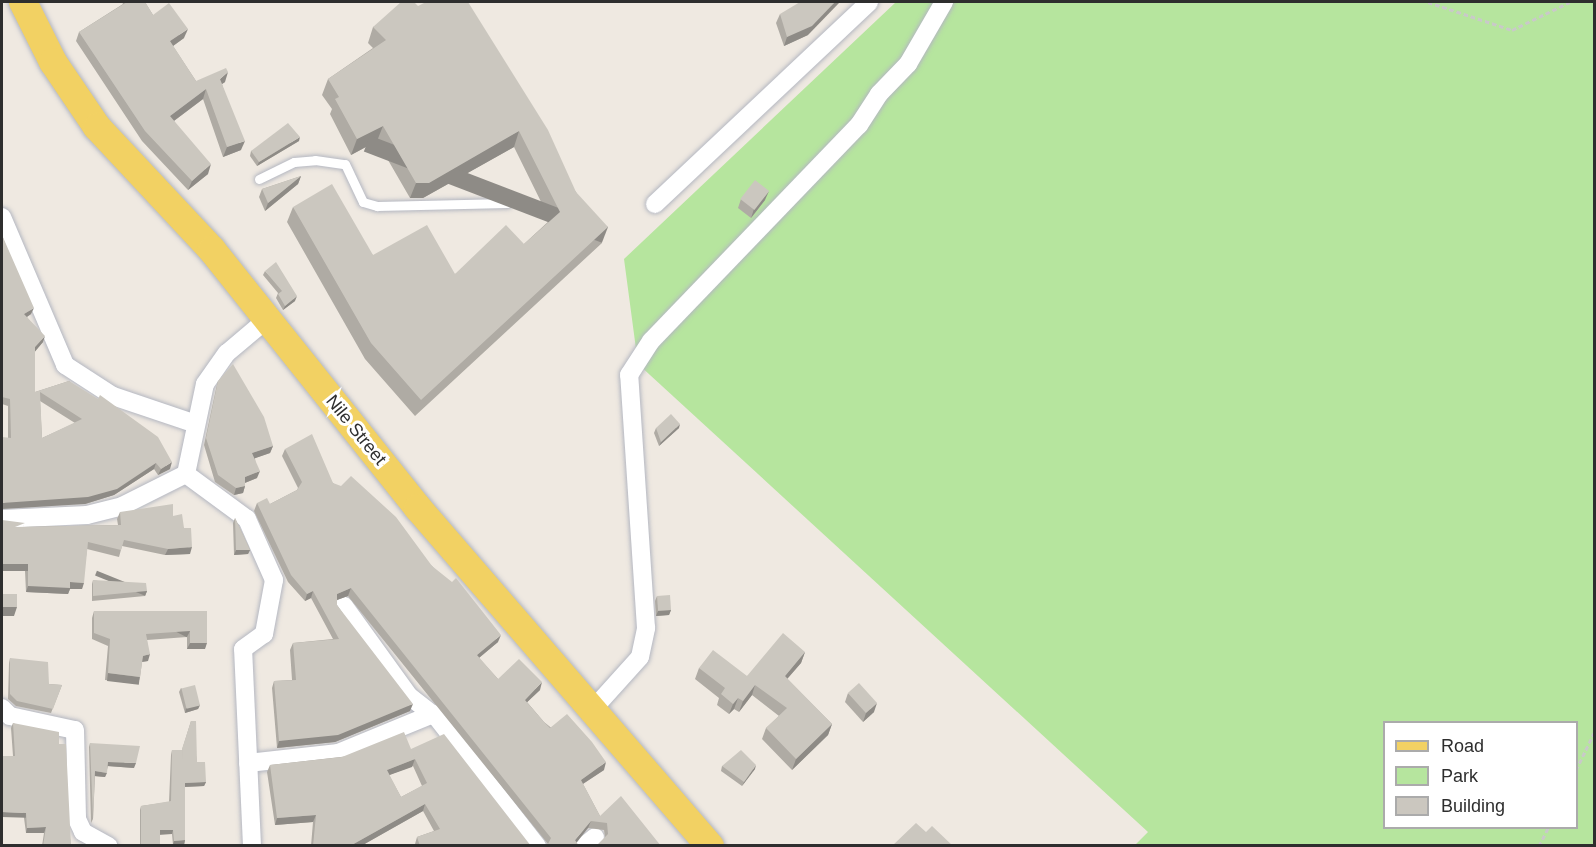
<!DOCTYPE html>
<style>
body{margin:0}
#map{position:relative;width:1596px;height:847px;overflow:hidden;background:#efe9e1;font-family:Arial,sans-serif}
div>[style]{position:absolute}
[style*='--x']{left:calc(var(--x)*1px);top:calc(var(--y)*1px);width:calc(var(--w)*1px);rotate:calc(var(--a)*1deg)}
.green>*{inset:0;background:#b6e59e}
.path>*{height:3px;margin-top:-1.5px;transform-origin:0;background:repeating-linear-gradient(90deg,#c9c9c9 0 4.5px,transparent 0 7.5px)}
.roads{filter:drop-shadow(0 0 2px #b4b7c1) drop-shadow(0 0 2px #b4b7c1)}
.lane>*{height:9px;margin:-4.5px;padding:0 4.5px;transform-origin:4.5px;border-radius:4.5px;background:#fff}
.street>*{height:18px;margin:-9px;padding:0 9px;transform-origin:9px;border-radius:9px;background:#fff}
.primary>*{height:28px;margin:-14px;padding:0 14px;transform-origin:14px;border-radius:14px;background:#f2d163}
.wall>*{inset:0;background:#afaba4}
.shaded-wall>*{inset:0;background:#8e8b86;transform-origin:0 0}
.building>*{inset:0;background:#cbc7bf;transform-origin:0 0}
span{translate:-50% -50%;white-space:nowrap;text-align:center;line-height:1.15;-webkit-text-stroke:6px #fff;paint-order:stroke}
.street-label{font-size:18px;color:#2e2e2e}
.frame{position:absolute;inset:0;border:3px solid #2e2e2e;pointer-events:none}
.legend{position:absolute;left:1383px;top:721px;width:195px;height:108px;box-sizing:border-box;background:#fff;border:2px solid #ababab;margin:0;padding:8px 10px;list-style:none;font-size:18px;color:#2e2e2e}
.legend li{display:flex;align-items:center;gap:12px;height:30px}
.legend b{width:30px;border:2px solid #ababab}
</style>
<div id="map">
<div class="green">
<div style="clip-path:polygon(evenodd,896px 2px,1594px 2px,1594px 845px,1135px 845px,1148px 832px,638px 364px,624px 259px,896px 2px,1384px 722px,1576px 722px,1576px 828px,1384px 828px,1384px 722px)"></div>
</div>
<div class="path">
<div style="--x:1428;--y:2;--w:89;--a:18.4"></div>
<div style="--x:1512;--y:30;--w:64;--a:-25.8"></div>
<div style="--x:1576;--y:770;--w:41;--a:-64.1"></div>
<div style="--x:1539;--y:846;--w:20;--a:-63"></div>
</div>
<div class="roads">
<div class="lane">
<div style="--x:259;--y:179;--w:39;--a:-26"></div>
<div style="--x:294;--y:162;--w:21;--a:-5"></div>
<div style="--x:315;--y:160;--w:30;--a:8"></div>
<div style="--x:345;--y:164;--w:42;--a:64.7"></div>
<div style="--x:363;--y:202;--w:15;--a:16"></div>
<div style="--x:377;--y:206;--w:130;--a:-1.3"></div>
</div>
<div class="street">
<div style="--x:655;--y:204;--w:294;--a:-43.3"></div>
<div style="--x:2;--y:217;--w:161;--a:66.9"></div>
<div style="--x:65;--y:365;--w:57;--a:32.9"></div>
<div style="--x:113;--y:396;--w:84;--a:18.6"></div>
<div style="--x:2;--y:519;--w:85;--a:-2.7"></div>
<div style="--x:87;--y:515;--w:36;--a:-14"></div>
<div style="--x:122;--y:506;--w:72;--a:-26.6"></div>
<div style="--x:344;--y:606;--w:111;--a:54.2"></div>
<div style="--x:409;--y:696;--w:37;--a:38"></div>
<div style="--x:438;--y:719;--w:161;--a:52.1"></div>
<div style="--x:595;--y:707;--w:67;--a:-48"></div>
<div style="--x:640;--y:657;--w:30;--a:-78"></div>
<div style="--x:646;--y:628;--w:254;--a:-93.8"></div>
<div style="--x:629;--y:375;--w:40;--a:-57.1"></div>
<div style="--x:651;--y:341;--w:300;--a:-46.1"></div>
<div style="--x:859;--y:125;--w:37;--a:-57"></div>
<div style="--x:879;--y:94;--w:42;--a:-46"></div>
<div style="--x:908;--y:64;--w:72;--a:-59.9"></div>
<div style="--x:2;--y:708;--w:11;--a:45"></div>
<div style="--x:10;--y:716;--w:66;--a:12.2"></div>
<div style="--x:75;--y:730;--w:89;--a:88.7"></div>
<div style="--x:77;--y:819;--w:14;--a:65"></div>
<div style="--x:83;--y:832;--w:29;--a:29"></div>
<div style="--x:248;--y:763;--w:91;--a:-6.3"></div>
<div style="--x:338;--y:753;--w:103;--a:-22.3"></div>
<div style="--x:252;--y:846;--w:197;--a:-92.6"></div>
<div style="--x:243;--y:649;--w:26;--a:-36"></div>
<div style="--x:264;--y:634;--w:55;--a:-79.5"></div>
<div style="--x:274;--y:580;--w:67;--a:-113.9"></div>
<div style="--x:247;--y:519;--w:76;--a:-143.6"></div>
<div style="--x:186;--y:474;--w:92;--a:-78.1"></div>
<div style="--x:205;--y:384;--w:38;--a:-55"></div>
<div style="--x:227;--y:353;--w:51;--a:-40.2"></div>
<div style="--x:584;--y:846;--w:14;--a:-39"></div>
</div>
<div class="primary">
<div style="--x:23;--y:2;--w:67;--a:63.4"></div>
<div style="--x:53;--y:62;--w:78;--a:55.9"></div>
<div style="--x:97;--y:127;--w:168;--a:46.9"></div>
<div style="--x:212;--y:250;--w:330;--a:51.4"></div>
<div style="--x:418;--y:508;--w:447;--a:49.2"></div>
</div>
</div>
<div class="wall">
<div style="clip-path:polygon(122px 2px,145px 2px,153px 15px,184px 38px,173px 46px,196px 81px,225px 82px,222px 84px,241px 150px,223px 157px,203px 99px,174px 121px,208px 174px,188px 190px,142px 141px,76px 41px,79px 32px,123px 4px)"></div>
<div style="clip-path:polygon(418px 6px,576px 192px,602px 243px,415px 416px,365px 359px,287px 222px,293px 207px,373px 255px,455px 274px,524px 244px,550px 220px,514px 147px,423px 198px,410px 198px,377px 141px,351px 155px,330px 114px,332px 109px,322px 95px,328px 79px,373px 48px,368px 43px,373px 27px)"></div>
<div style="clip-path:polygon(780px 14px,808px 35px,784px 46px,776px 23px)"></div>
<div style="clip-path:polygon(299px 141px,257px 166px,250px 156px,251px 151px)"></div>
<div style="clip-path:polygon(301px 176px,298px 184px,265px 211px,259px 197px,262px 189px)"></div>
<div style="clip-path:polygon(741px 199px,765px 200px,751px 218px,738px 208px)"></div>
<div style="clip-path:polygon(evenodd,2px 235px,31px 314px,27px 317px,43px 342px,35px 351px,35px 392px,69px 381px,170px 469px,158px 475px,154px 469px,114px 495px,85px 504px,8px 438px,8px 406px,2px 404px,2px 235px,40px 401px,75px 423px,42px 438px,40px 401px)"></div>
<div style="clip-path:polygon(265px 271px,295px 301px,283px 310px,276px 298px,278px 293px,263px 275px)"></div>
<div style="clip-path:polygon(218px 381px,273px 446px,270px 453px,255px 458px,257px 478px,245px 483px,245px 486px,243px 493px,234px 495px,215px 482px,204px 445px,216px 389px)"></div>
<div style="clip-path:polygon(656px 428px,679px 428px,659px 446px,654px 433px)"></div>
<div style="clip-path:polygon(285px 449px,333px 483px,432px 566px,498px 642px,479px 658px,498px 679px,540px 690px,527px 702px,544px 722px,604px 770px,583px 784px,600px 816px,661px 846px,605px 837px,604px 830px,588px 828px,548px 844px,348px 596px,337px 600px,337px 605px,410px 711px,335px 742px,277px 748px,272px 688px,274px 681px,292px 680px,290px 650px,293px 643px,333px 639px,311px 598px,305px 601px,288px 582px,254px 511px,257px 503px,270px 504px,297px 490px,298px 488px,282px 456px)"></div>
<div style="clip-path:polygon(120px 512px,173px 516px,184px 528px,190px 554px,165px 555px,122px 546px,119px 557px,87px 549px,82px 589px,70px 589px,68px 594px,26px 592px,25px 571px,2px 571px,25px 523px,23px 527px,118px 525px,117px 519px)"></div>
<div style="clip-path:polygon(235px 518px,250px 550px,248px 554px,234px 555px,233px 523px)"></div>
<div style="clip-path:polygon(93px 580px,147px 591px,145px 596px,92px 601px,92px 584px)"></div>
<div style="clip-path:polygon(657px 596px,671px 610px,669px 615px,656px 616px,655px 601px)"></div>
<div style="clip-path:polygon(94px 611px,207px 611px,205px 649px,187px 649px,187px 637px,147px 640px,148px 661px,142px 662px,140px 677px,138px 684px,105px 680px,108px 646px,92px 639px,92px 618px)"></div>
<div style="clip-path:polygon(805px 652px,801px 663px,787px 679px,832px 724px,828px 735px,792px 770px,762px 739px,766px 728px,779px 716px,752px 695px,739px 712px,734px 709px,729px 714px,717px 705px,719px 698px,695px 679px,699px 668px,747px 676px)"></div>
<div style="clip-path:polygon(10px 658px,49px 684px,62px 685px,51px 713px,16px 706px,8px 699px,9px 663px)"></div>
<div style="clip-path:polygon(181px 688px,200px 705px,198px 709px,185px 713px,179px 692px)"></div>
<div style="clip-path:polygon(848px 693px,874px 712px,863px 722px,845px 702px)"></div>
<div style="clip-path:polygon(191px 721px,197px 762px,206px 782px,204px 786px,185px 787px,185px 840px,184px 845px,173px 845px,172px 834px,160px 834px,160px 846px,140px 846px,140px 810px,141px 806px,169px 802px,171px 755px,172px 750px,182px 750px)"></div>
<div style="clip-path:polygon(13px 723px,59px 744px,71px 846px,42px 846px,44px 833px,26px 833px,24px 818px,13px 756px,11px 728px)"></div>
<div style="clip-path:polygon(90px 743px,134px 768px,108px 766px,105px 777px,95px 776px,93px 819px,91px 823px,89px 747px)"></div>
<div style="clip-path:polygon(evenodd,411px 749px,531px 846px,415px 846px,415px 844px,417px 837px,434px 831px,423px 811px,361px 846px,311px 846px,313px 822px,275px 825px,267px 772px,270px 765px,411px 749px,413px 766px,422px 786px,401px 797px,389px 775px,413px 766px)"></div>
<div style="clip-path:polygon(722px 766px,755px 769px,742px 786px,721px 771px)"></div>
</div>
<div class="shaded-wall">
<div style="clip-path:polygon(835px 2px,840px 2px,808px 35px,784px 46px,787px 37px)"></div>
<div style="clip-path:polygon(188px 29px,184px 38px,166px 51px,170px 41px)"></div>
<div style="clip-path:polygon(228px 72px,225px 82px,216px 88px,220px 79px)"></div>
<div style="clip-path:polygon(206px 89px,203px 99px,167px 126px,170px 116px)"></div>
<div style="clip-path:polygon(383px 126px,377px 141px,351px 155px,357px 139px)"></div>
<div style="clip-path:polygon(519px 131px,514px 147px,423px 198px,410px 198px,416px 183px)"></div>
<div style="clip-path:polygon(300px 137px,299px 141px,257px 166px,259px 162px)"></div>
<div style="clip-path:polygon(245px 141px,241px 150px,223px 157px,227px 147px)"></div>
<div style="clip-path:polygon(211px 164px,208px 174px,188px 190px,192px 181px)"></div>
<div style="clip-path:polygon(301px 176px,298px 184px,265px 211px,268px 203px)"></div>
<div style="clip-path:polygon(769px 191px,765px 200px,751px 218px,754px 209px)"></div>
<div style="left:608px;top:227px;width:17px;height:255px;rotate:111deg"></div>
<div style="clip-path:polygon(297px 296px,295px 301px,283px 310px,285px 306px)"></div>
<div style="clip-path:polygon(34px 308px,31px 314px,22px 320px,24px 314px)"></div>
<div style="clip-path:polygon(45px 336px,43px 342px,33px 354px,35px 347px)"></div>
<div style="clip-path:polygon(680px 424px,679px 428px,659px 446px,661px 442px)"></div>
<div style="clip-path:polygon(273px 446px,270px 453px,250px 460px,252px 453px)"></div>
<div style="clip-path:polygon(172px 462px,170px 469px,158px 475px,161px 469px)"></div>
<div style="clip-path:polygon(156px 463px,154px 469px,114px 495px,85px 504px,2px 509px,2px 503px)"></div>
<div style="clip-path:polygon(260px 471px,257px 478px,242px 484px,245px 477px)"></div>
<div style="clip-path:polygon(245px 486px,243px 493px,234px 495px,236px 488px)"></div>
<div style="clip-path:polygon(192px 547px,190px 554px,165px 555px,168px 549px)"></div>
<div style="clip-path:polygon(236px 550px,250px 550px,248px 554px,234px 555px)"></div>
<div style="left:2px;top:564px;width:26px;height:7px"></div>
<div style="clip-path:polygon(70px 582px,84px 583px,82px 589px,70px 589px,68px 594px,26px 592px,28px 586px)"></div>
<div style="clip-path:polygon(351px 588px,348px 596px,334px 601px,337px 594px)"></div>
<div style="left:147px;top:591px;width:5px;height:54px;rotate:112deg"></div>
<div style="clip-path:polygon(313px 591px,311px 598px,305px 601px,307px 594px)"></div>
<div style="clip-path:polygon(2px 607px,17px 607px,14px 616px,2px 616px)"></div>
<div style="clip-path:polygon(671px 610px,669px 615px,656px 616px,658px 611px)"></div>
<div style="left:190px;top:631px;width:7px;height:44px;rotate:117deg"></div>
<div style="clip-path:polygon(501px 635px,498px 642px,474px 662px,477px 655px)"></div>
<div style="clip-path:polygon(190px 643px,207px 643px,205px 649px,187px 649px)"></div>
<div style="clip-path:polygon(805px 652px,801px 663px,781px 686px,785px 676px)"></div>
<div style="clip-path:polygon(150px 654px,148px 661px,141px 662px,143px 656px)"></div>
<div style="left:108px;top:673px;width:32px;height:8px;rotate:7deg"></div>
<div style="clip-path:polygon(542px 682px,540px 690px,522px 707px,525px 700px)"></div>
<div style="clip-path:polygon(755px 685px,752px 695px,739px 712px,743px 701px)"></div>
<div style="clip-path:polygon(738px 698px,734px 709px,729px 714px,733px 704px)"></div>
<div style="clip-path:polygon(877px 703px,874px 712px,863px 722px,866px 713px)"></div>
<div style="clip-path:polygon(413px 704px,410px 711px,335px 742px,277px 748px,279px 741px)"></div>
<div style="clip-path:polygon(200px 705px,198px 709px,185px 713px,186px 708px)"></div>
<div style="clip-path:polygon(832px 724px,828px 735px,792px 770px,796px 759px)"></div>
<div style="clip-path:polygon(415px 759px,412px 767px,384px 777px,387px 770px)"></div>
<div style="clip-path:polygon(108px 762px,136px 763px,134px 768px,107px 766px)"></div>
<div style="clip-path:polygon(606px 762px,604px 770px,578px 787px,581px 780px)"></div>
<div style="clip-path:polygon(756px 765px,755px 769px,742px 786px,744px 782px)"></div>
<div style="clip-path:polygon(95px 771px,107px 773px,105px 777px,94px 776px)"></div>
<div style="clip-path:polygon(206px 782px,204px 786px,183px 787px,185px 783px)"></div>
<div style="clip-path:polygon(425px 804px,423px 811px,361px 846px,350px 846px)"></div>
<div style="left:2px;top:812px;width:24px;height:5px;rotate:2deg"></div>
<div style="clip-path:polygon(316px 815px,313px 822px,275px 825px,277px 818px)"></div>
<div style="clip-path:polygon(591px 821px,588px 828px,574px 846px,575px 840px)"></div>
<div style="clip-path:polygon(46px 827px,44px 833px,26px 833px,27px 828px)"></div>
<div style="clip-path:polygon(160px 830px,173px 830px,172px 834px,158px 835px)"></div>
<div style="clip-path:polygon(185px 840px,184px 845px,173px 845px,174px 841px)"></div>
</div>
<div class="building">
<div style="clip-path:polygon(127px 2px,145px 2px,153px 15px,169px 3px,188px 29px,170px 41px,196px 81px,226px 68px,228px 72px,220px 79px,245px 141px,227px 147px,206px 89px,170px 116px,211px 164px,192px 181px,145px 131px,79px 32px)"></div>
<div style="clip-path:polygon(401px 2px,414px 2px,418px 6px,426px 2px,468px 2px,548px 130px,576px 192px,608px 227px,421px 400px,371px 343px,293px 207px,332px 184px,373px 255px,427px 225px,455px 274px,506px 225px,524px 244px,560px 212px,519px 131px,429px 183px,416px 183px,383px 126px,357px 139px,335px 99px,339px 97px,328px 79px,386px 40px,373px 27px)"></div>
<div style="clip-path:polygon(800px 2px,835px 2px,812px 26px,787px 37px,780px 14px)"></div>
<div style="clip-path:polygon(288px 123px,300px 137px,259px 162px,251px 151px)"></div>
<div style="clip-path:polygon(301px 176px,268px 203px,262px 189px)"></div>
<div style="left:755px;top:180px;width:18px;height:24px;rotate:38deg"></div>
<div style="clip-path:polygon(evenodd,2px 235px,34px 308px,24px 314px,45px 336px,35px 347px,35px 392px,69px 381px,98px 399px,100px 395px,158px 437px,172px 462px,161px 469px,156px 463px,117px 489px,88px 497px,2px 503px,2px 437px,11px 438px,10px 399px,2px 397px,2px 235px,40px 392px,82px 419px,42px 438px,40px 392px)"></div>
<div style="clip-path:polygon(276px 262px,297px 296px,285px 306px,278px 294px,282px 291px,265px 271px)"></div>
<div style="clip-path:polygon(233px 364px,264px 417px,273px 446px,252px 453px,260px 471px,245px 477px,245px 486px,236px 488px,218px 475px,206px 438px,218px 381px)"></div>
<div style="clip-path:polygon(671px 414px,680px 424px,661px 442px,656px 428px)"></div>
<div style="clip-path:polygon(312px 434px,333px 483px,341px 486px,351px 476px,396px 517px,432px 566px,452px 582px,456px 578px,501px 635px,477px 655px,498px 679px,519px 659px,542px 682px,525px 700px,544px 722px,550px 728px,567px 714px,592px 742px,606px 762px,581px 780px,600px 816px,621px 796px,661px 846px,596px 846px,608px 834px,607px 823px,591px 821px,575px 840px,579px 846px,547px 846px,551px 838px,351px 588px,337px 594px,337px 605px,413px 704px,338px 735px,279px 741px,274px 681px,296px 680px,293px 643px,339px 639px,313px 591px,307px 594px,291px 575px,257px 503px,267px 498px,270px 504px,297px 490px,302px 482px,285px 449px)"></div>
<div style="clip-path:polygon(173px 504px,173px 516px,182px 514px,184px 528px,191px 528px,192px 547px,168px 549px,124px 540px,121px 550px,88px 542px,84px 583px,70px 582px,70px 588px,28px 586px,28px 564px,2px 564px,2px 520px,25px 523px,15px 527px,121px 525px,120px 512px)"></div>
<div style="clip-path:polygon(235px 518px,250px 550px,236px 550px)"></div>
<div style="clip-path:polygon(93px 580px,146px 583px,147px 591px,93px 596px)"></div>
<div style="left:2px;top:594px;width:15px;height:13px"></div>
<div style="left:670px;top:595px;width:15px;height:13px;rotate:86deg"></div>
<div style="clip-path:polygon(94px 611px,207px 611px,207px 643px,190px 643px,190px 631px,146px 634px,150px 654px,143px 656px,140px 677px,108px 673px,110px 639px,94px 633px)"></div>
<div style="clip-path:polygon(783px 633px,805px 652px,785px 676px,832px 724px,796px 759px,766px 728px,787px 708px,755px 685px,743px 701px,738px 698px,733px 704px,721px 694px,725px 688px,699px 668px,713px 650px,747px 676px)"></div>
<div style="clip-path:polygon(10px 658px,48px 662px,49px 684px,62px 685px,53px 709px,17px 701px,10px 694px)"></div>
<div style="left:859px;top:683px;width:27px;height:15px;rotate:48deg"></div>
<div style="left:195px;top:685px;width:21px;height:14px;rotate:76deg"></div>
<div style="clip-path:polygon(191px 721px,196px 721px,197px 762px,205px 762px,206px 782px,185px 783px,185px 840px,174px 841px,173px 830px,160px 830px,160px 846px,141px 846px,141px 806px,171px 801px,172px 750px,182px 750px,183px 762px,182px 749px)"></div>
<div style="clip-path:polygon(13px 723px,59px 732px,59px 744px,66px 744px,71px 846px,43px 846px,46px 827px,27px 828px,26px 813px,2px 812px,2px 756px,15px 756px)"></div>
<div style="clip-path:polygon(evenodd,404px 732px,411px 749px,444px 734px,531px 846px,420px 846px,417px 837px,440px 829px,425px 804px,350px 846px,313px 846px,316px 815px,277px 818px,270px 765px,342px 757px,404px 732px,412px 753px,427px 783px,401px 797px,387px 770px,415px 759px,412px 753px)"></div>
<div style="clip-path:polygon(90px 743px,140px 746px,136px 763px,108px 762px,107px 773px,95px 771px,93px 819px)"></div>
<div style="clip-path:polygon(741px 750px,756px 765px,744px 782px,722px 766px)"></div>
<div style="clip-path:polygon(916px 823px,926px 832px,932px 826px,953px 846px,892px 846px)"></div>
</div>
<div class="street-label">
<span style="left:356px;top:430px;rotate:51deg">Nile Street</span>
</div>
<div class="frame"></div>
<ul class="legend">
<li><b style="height:8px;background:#f2d163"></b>Road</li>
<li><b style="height:16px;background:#b6e59e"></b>Park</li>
<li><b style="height:16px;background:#cbc7bf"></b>Building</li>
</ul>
</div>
